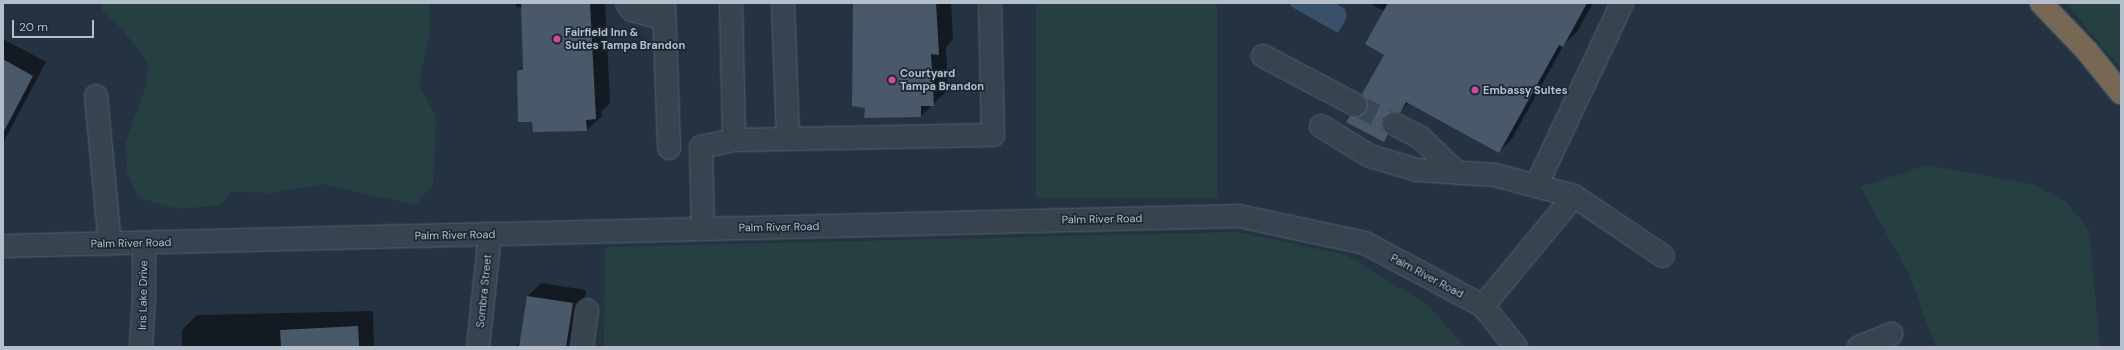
<!DOCTYPE html>
<style>
body{margin:0}
#map{position:relative;width:2124px;height:350px;overflow:hidden;background:#243241;font-family:"DM Sans",sans-serif}
div>[style]{position:absolute}
[style*='--x']{left:calc(var(--x)*1px);top:calc(var(--y)*1px);width:calc(var(--w)*1px);rotate:calc(var(--a)*1deg)}
.green>*{inset:0;background:#264041;transform-origin:0 0}
.water>*{inset:0;background:#39506a}
.shadow>*{inset:0;background:#0007}
.building>*{inset:0;background:#4a596a;transform-origin:0 0}
.minor-tunnel>*{height:22px;margin-top:-11px;transform-origin:0;background:repeating-linear-gradient(90deg,#3a4756 0 22px,transparent 0 33px)}
.roads{filter:drop-shadow(0 0 1px #56616e) drop-shadow(0 0 1px #56616e)}
.minor>*{height:22px;margin:-11px;padding:0 11px;transform-origin:11px;border-radius:11px;background:#384350}
.highway>*{height:22px;margin:-11px;padding:0 11px;transform-origin:11px;border-radius:11px;background:#776855}
.dots>*{width:11px;height:11px;translate:-50% -50%;box-sizing:border-box;border:2px solid #1d2835;border-radius:50%}
span{translate:-50% -50%;white-space:nowrap;text-align:center;line-height:1.15;-webkit-text-stroke:3.5px #1d2835;paint-order:stroke}
.poi-label{font-size:11px;color:#b5becb;font-weight:700}
.left{translate:0 -50%;text-align:left}
.street-label{font-size:11px;color:#b5becb}
.frame{position:absolute;inset:0;border:4px solid #b5becb;pointer-events:none}
.scale{position:absolute;left:12px;top:20px;width:82px;height:18px;box-sizing:border-box;border:2px solid #b5becb;border-top:0;padding-left:5px;font-size:12px;line-height:14px;white-space:nowrap;color:#b5becb;-webkit-text-stroke:3px #1d2835;paint-order:stroke}
</style>
<div id="map">
<div class="green">
<div style="clip-path:polygon(102px 3px,430px 3px,430px 31px,419px 84px,436px 117px,433px 185px,415px 205px,322px 184px,274px 193px,232px 192px,221px 205px,179px 209px,138px 198px,127px 172px,126px 142px,146px 86px,148px 64px,124px 31px,102px 10px)"></div>
<div style="left:1036px;top:3px;width:181px;height:195px"></div>
<div style="clip-path:polygon(2066px 3px,2121px 3px,2121px 69px)"></div>
<div style="clip-path:polygon(1927px 165px,2036px 185px,2066px 202px,2089px 230px,2100px 347px,1936px 347px,1908px 272px,1860px 187px)"></div>
<div style="clip-path:polygon(1238px 232px,1346px 255px,1428px 305px,1465px 347px,604px 347px,605px 247px)"></div>
</div>
<div class="water">
<div style="clip-path:polygon(1292px 3px,1335px 3px,1345px 9px,1347px 17px,1338px 33px,1290px 6px)"></div>
</div>
<div class="shadow">
<div style="clip-path:polygon(516px 3px,605px 3px,610px 103px,601px 112px,602px 116px,587px 130px,534px 131px,533px 121px,518px 71px,524px 66px,522px 8px,516px 7px)"></div>
<div style="clip-path:polygon(843px 3px,951px 3px,953px 39px,946px 47px,948px 90px,921px 116px,866px 107px,854px 5px)"></div>
<div style="clip-path:polygon(1369px 3px,1593px 3px,1577px 32px,1565px 43px,1513px 137px,1499px 152px,1409px 102px,1399px 112px,1397px 111px,1402px 120px,1398px 127px,1383px 141px,1351px 117px,1365px 102px,1369px 103px,1385px 54px,1384px 11px)"></div>
<div style="clip-path:polygon(3px 39px,46px 62px,3px 143px)"></div>
<div style="clip-path:polygon(541px 283px,586px 290px,577px 347px,515px 347px,521px 341px,528px 296px)"></div>
<div style="clip-path:polygon(373px 311px,374px 347px,182px 347px,182px 330px,197px 315px)"></div>
</div>
<div class="building">
<div style="clip-path:polygon(521px 3px,590px 3px,596px 119px,586px 120px,587px 131px,533px 132px,532px 122px,518px 122px,517px 71px,523px 69px)"></div>
<div style="clip-path:polygon(853px 3px,936px 3px,939px 55px,931px 54px,934px 106px,921px 106px,921px 117px,864px 118px,865px 108px,852px 106px)"></div>
<div style="clip-path:polygon(1388px 3px,1587px 3px,1563px 47px,1559px 45px,1499px 153px,1406px 102px,1400px 113px,1393px 112px,1383px 118px,1382px 125px,1388px 135px,1384px 142px,1346px 122px,1350px 116px,1356px 117px,1362px 116px,1367px 110px,1367px 99px,1362px 94px,1384px 55px,1365px 44px)"></div>
<div style="clip-path:polygon(3px 59px,33px 76px,3px 133px)"></div>
<div style="clip-path:polygon(527px 296px,573px 303px,566px 347px,519px 347px)"></div>
<div style="left:358px;top:326px;width:21px;height:78px;rotate:87deg"></div>
</div>
<div class="minor-tunnel">
<div style="--x:1356;--y:105;--w:42;--a:26.6"></div>
</div>
<div class="roads">
<div class="minor">
<div style="--x:627;--y:3;--w:9;--a:54"></div>
<div style="--x:632;--y:10;--w:33;--a:16"></div>
<div style="--x:664;--y:3;--w:145;--a:88"></div>
<div style="--x:731;--y:3;--w:137;--a:88.7"></div>
<div style="--x:1263;--y:56;--w:105;--a:27.8"></div>
<div style="--x:96;--y:96;--w:148;--a:84.6"></div>
<div style="--x:1394;--y:124;--w:30;--a:27"></div>
<div style="--x:1421;--y:138;--w:50;--a:44.2"></div>
<div style="--x:1321;--y:126;--w:57;--a:31.5"></div>
<div style="--x:1370;--y:156;--w:49;--a:16.6"></div>
<div style="--x:1417;--y:170;--w:78;--a:3.7"></div>
<div style="--x:1495;--y:175;--w:82;--a:14.9"></div>
<div style="--x:1574;--y:196;--w:107;--a:34"></div>
<div style="--x:788;--y:139;--w:205;--a:-1.1"></div>
<div style="--x:993;--y:135;--w:132;--a:-91.3"></div>
<div style="--x:1536;--y:186;--w:202;--a:-64.8"></div>
<div style="--x:703;--y:229;--w:82;--a:-91.4"></div>
<div style="--x:701;--y:147;--w:34;--a:-12"></div>
<div style="--x:734;--y:140;--w:54;--a:-1.1"></div>
<div style="--x:788;--y:139;--w:136;--a:-92.1"></div>
<div style="--x:3;--y:246;--w:1236;--a:-1.39"></div>
<div style="--x:1239;--y:216;--w:129;--a:12.1"></div>
<div style="--x:1365;--y:243;--w:134;--a:28.1"></div>
<div style="--x:1483;--y:306;--w:53;--a:51.2"></div>
<div style="--x:1483;--y:306;--w:143;--a:-50.4"></div>
<div style="--x:141;--y:347;--w:51;--a:-86.6"></div>
<div style="--x:144;--y:296;--w:53;--a:-90"></div>
<div style="--x:478;--y:347;--w:114;--a:-83.9"></div>
<div style="--x:582;--y:347;--w:37;--a:-82"></div>
<div style="--x:1859;--y:347;--w:35;--a:-22"></div>
</div>
<div class="highway">
<div style="--x:2041;--y:3;--w:66;--a:46.2"></div>
<div style="--x:2087;--y:51;--w:54;--a:51"></div>
</div>
</div>
<div class="dots">
<div style="left:557px;top:39px;background:#d1479c"></div>
<div style="left:892px;top:80px;background:#d1479c"></div>
<div style="left:1475px;top:90px;background:#d1479c"></div>
</div>
<div class="poi-label">
<span class="left" style="left:565px;top:39px">Fairfield Inn &amp;<br>Suites Tampa Brandon</span>
<span class="left" style="left:900px;top:80px">Courtyard<br>Tampa Brandon</span>
<span class="left" style="left:1483px;top:90px">Embassy Suites</span>
</div>
<div class="street-label">
<span style="left:1102px;top:219px;rotate:-1deg">Palm River Road</span>
<span style="left:779px;top:227px;rotate:-1deg">Palm River Road</span>
<span style="left:455px;top:235px;rotate:-1deg">Palm River Road</span>
<span style="left:131px;top:243px;rotate:-1deg">Palm River Road</span>
<span style="left:1427px;top:276px;rotate:28deg">Palm River Road</span>
<span style="left:484px;top:291px;rotate:-84deg">Sombra Street</span>
<span style="left:143px;top:295px;rotate:-89deg">Iris Lake Drive</span>
</div>
<div class="frame"></div>
<div class="scale">20 m</div>
</div>
